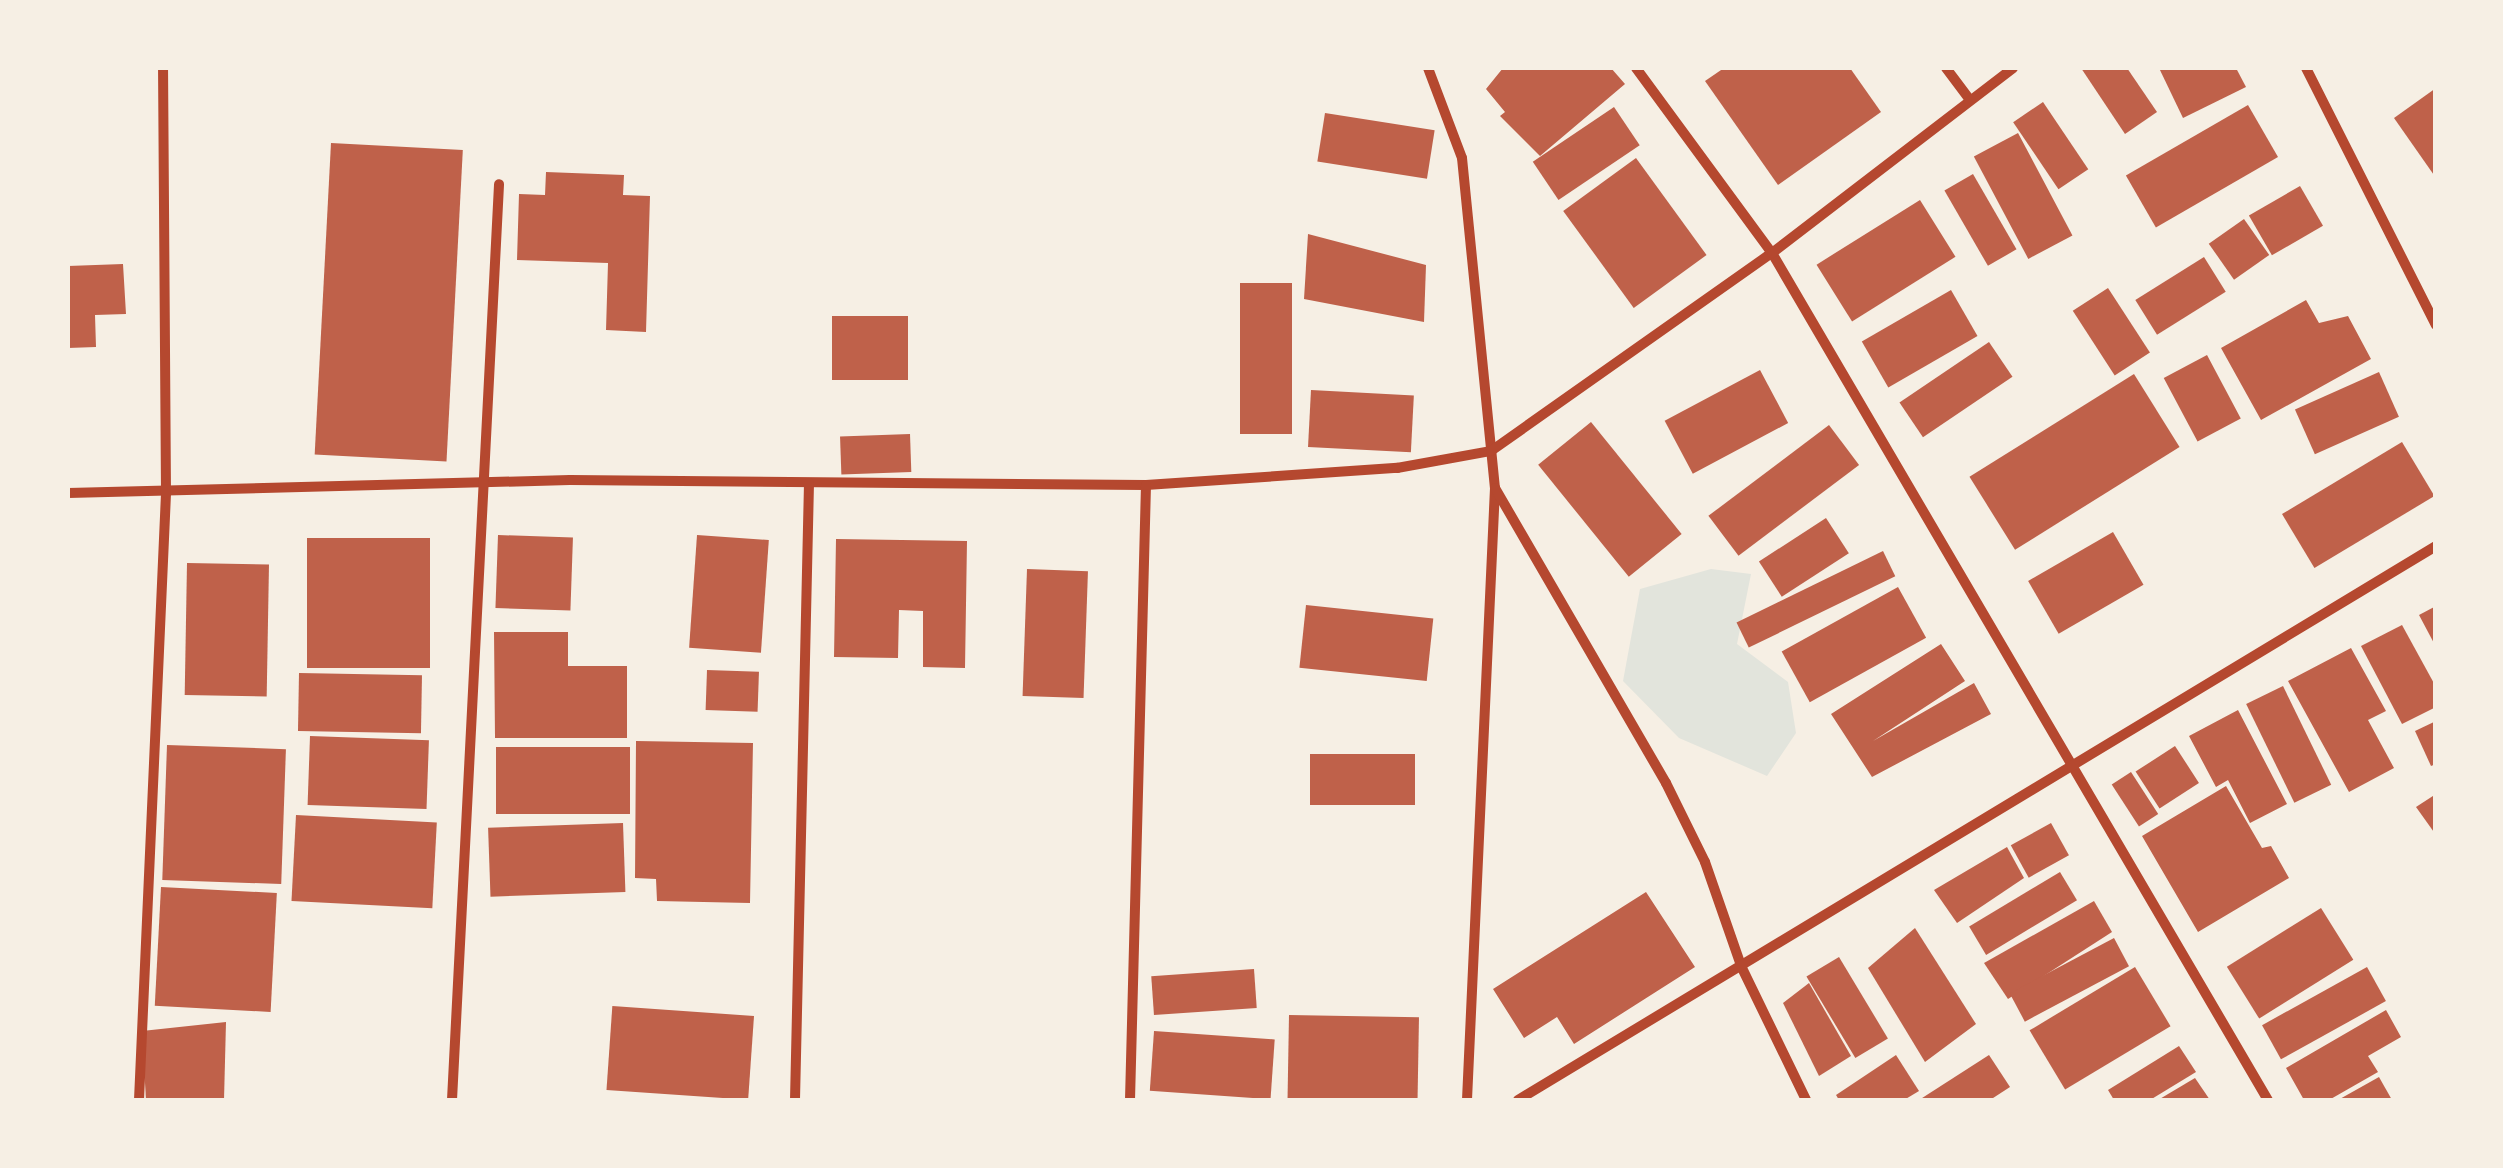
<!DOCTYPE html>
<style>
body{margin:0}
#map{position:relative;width:2503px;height:1168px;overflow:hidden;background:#f6efe4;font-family:"Open Sans",sans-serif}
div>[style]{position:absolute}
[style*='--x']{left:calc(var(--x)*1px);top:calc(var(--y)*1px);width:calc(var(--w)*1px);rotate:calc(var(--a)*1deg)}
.green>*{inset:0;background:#e2e4dc}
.building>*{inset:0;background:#bf614a;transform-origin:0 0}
.minor>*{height:10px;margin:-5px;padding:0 5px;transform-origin:5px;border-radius:5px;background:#b5482f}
span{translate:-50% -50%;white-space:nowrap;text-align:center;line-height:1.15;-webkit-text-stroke:9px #f6efe4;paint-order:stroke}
.frame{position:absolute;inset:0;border:70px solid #f6efe4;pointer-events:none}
</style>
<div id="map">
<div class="green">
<div style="clip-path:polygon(1711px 569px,1751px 574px,1737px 644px,1788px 682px,1796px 733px,1767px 776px,1679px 738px,1623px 681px,1640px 589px)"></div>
</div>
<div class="building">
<div style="clip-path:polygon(1503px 68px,1611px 68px,1625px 84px,1540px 156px,1500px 116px,1505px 112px,1486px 89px)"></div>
<div style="clip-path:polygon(1724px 68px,1850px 68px,1881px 112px,1778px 185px,1705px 81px)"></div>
<div style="clip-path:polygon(2081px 68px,2127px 68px,2157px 112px,2125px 134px)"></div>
<div style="clip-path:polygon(2159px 68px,2236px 68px,2246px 87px,2183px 118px)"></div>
<div style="clip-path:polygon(2436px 88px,2436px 178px,2394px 118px)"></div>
<div style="left:2043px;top:102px;width:81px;height:36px;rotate:56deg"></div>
<div style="left:2248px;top:105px;width:60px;height:141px;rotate:60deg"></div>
<div style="left:1614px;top:107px;width:46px;height:98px;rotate:56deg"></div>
<div style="left:1325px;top:113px;width:111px;height:49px;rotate:9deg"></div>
<div style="left:2018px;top:133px;width:116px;height:50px;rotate:62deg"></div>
<div style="left:331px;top:143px;width:132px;height:312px;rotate:3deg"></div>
<div style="left:1636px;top:158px;width:120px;height:90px;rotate:54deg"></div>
<div style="clip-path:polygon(546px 172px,624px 175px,623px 195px,650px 196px,646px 332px,606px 330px,608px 263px,517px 260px,519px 194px,545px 195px)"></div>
<div style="left:1973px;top:174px;width:87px;height:33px;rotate:60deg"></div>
<div style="left:2300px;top:186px;width:46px;height:59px;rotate:60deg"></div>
<div style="left:1920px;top:200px;width:67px;height:122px;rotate:58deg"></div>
<div style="left:2244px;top:219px;width:44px;height:43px;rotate:55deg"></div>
<div style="clip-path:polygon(1308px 234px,1426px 265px,1424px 322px,1304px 299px)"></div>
<div style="left:2204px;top:257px;width:41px;height:81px;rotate:58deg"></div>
<div style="clip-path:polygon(123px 264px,126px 314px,95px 315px,96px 347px,68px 348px,68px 266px)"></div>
<div style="left:1240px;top:283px;width:52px;height:151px"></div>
<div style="left:2108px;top:288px;width:77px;height:42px;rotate:57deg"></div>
<div style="left:1951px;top:290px;width:53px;height:103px;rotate:60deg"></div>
<div style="clip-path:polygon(2306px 300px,2319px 323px,2348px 316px,2371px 359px,2261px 420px,2221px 348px)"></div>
<div style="left:832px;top:316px;width:76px;height:64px"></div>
<div style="left:1989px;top:342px;width:42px;height:108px;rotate:56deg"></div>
<div style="left:2207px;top:355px;width:72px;height:49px;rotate:62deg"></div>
<div style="left:1760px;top:370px;width:60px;height:108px;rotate:62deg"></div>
<div style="left:2379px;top:372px;width:49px;height:92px;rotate:66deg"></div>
<div style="left:2134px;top:374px;width:86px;height:194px;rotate:58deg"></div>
<div style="left:1311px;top:390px;width:103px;height:57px;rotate:3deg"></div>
<div style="left:1591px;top:422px;width:144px;height:68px;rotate:51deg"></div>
<div style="left:1829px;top:425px;width:50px;height:151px;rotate:53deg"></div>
<div style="left:910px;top:434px;width:38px;height:70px;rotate:88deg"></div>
<div style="left:2402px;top:442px;width:63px;height:140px;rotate:59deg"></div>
<div style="left:1826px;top:518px;width:42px;height:80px;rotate:57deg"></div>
<div style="left:2113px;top:532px;width:61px;height:98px;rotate:60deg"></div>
<div style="left:498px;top:535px;width:75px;height:73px;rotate:2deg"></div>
<div style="left:697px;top:535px;width:72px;height:113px;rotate:4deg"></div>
<div style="left:307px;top:538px;width:123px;height:130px"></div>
<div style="clip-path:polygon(836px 539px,967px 541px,965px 668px,923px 667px,923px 611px,899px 610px,898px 658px,834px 657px)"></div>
<div style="left:1883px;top:551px;width:28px;height:163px;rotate:64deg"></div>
<div style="left:187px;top:563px;width:82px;height:132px;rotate:1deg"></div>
<div style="left:1027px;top:569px;width:61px;height:127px;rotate:2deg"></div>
<div style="left:1898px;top:587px;width:58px;height:133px;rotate:61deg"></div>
<div style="left:1306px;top:605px;width:128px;height:63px;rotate:6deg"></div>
<div style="clip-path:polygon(2436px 606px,2436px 647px,2419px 615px)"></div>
<div style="clip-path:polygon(2402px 625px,2436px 687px,2436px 707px,2402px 724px,2361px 646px)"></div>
<div style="clip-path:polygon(494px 632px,568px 632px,568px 666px,627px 666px,627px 738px,495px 738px)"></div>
<div style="clip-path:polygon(1941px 644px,1965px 681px,1873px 741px,1974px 683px,1991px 714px,1872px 777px,1831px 714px)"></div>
<div style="clip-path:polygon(2351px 648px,2386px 711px,2368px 720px,2394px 768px,2349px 792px,2288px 681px)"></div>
<div style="left:707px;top:670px;width:52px;height:40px;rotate:2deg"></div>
<div style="left:299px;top:673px;width:123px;height:58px;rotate:1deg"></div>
<div style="left:2283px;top:686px;width:110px;height:41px;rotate:64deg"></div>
<div style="clip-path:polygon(2238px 710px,2287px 804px,2250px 823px,2228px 780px,2216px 787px,2189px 736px)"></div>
<div style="clip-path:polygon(2436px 721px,2436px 764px,2431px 766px,2415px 731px)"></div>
<div style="left:310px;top:736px;width:119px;height:69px;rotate:2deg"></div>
<div style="clip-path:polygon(636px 741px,753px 743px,750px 903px,657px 901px,656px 879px,635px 878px)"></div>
<div style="left:167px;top:745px;width:119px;height:135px;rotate:2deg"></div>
<div style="left:2175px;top:746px;width:44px;height:47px;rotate:57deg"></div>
<div style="left:630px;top:747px;width:67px;height:134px;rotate:90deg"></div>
<div style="left:1310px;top:754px;width:105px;height:51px"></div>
<div style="left:2131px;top:772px;width:50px;height:23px;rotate:57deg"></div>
<div style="clip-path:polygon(2226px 786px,2262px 848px,2271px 846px,2289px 878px,2198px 932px,2142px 836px)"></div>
<div style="clip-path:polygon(2436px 794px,2436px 835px,2416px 807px)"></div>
<div style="left:296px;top:815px;width:141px;height:86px;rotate:3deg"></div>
<div style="left:623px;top:823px;width:69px;height:135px;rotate:88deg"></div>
<div style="left:2051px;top:823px;width:37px;height:46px;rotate:61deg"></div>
<div style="clip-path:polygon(2007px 847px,2024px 878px,1957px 923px,1934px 890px)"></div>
<div style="left:2060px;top:872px;width:33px;height:106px;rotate:59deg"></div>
<div style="left:161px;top:887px;width:116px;height:119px;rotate:3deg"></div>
<div style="clip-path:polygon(1646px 892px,1695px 967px,1574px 1044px,1557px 1017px,1524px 1038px,1493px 989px)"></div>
<div style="clip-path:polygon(2094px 901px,2112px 932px,2008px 999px,1984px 963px)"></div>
<div style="left:2321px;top:908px;width:61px;height:111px;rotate:58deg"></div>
<div style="clip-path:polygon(1915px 928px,1976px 1024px,1925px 1062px,1868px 968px)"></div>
<div style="left:2114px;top:938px;width:32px;height:118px;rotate:62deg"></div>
<div style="left:1839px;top:957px;width:95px;height:38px;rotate:59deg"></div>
<div style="left:2135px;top:967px;width:69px;height:123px;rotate:59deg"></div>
<div style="left:2367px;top:967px;width:39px;height:120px;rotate:61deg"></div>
<div style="left:1254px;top:969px;width:39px;height:103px;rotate:86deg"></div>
<div style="clip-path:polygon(1809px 983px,1851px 1056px,1819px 1076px,1783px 1003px)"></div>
<div style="clip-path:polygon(2386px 1010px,2401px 1037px,2368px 1056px,2378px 1072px,2329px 1100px,2304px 1100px,2286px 1068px)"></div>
<div style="left:1289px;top:1015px;width:130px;height:85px;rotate:1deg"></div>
<div style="left:754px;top:1016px;width:84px;height:142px;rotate:94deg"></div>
<div style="clip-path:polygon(226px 1022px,224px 1100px,146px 1100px,142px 1031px)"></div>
<div style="left:1154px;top:1031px;width:121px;height:60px;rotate:4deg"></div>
<div style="clip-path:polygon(2179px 1046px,2196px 1072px,2150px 1100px,2114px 1100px,2108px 1090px)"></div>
<div style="clip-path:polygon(1896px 1055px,1919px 1091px,1904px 1100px,1839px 1100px,1836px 1095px)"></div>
<div style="clip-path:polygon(1989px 1055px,2010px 1087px,1990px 1100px,1919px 1100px)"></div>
<div style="clip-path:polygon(2379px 1077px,2392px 1100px,2338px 1100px)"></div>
<div style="clip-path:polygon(2195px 1078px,2210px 1100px,2158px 1100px)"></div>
</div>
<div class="minor">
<div style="--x:1428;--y:68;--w:96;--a:69.3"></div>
<div style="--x:1462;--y:158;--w:332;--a:84.3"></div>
<div style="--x:1495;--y:488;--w:613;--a:92.62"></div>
<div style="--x:1636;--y:68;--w:230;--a:53.7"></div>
<div style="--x:1772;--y:253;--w:982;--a:59.65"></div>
<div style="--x:1946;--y:68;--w:39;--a:53"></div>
<div style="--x:2306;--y:68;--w:288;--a:63.2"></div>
<div style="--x:1495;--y:488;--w:341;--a:59.9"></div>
<div style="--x:1666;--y:783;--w:88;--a:63.7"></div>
<div style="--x:1705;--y:862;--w:112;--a:70.8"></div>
<div style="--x:1742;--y:968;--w:147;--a:64.1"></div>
<div style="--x:68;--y:493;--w:502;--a:-1.48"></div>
<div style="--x:570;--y:480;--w:576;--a:0.5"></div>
<div style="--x:1146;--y:485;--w:252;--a:-3.9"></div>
<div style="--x:1397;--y:468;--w:96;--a:-10.3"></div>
<div style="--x:1491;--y:451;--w:344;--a:-35.2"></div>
<div style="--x:1772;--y:253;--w:304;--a:-37.5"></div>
<div style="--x:139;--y:1100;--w:608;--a:-87.45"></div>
<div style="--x:166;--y:493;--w:425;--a:-90.4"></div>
<div style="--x:452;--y:1100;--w:917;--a:-87.06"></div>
<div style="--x:795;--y:1100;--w:617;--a:-88.7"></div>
<div style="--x:1130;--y:1100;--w:615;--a:-88.51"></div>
<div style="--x:1518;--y:1100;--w:1072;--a:-31.11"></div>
</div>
<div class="frame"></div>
</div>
